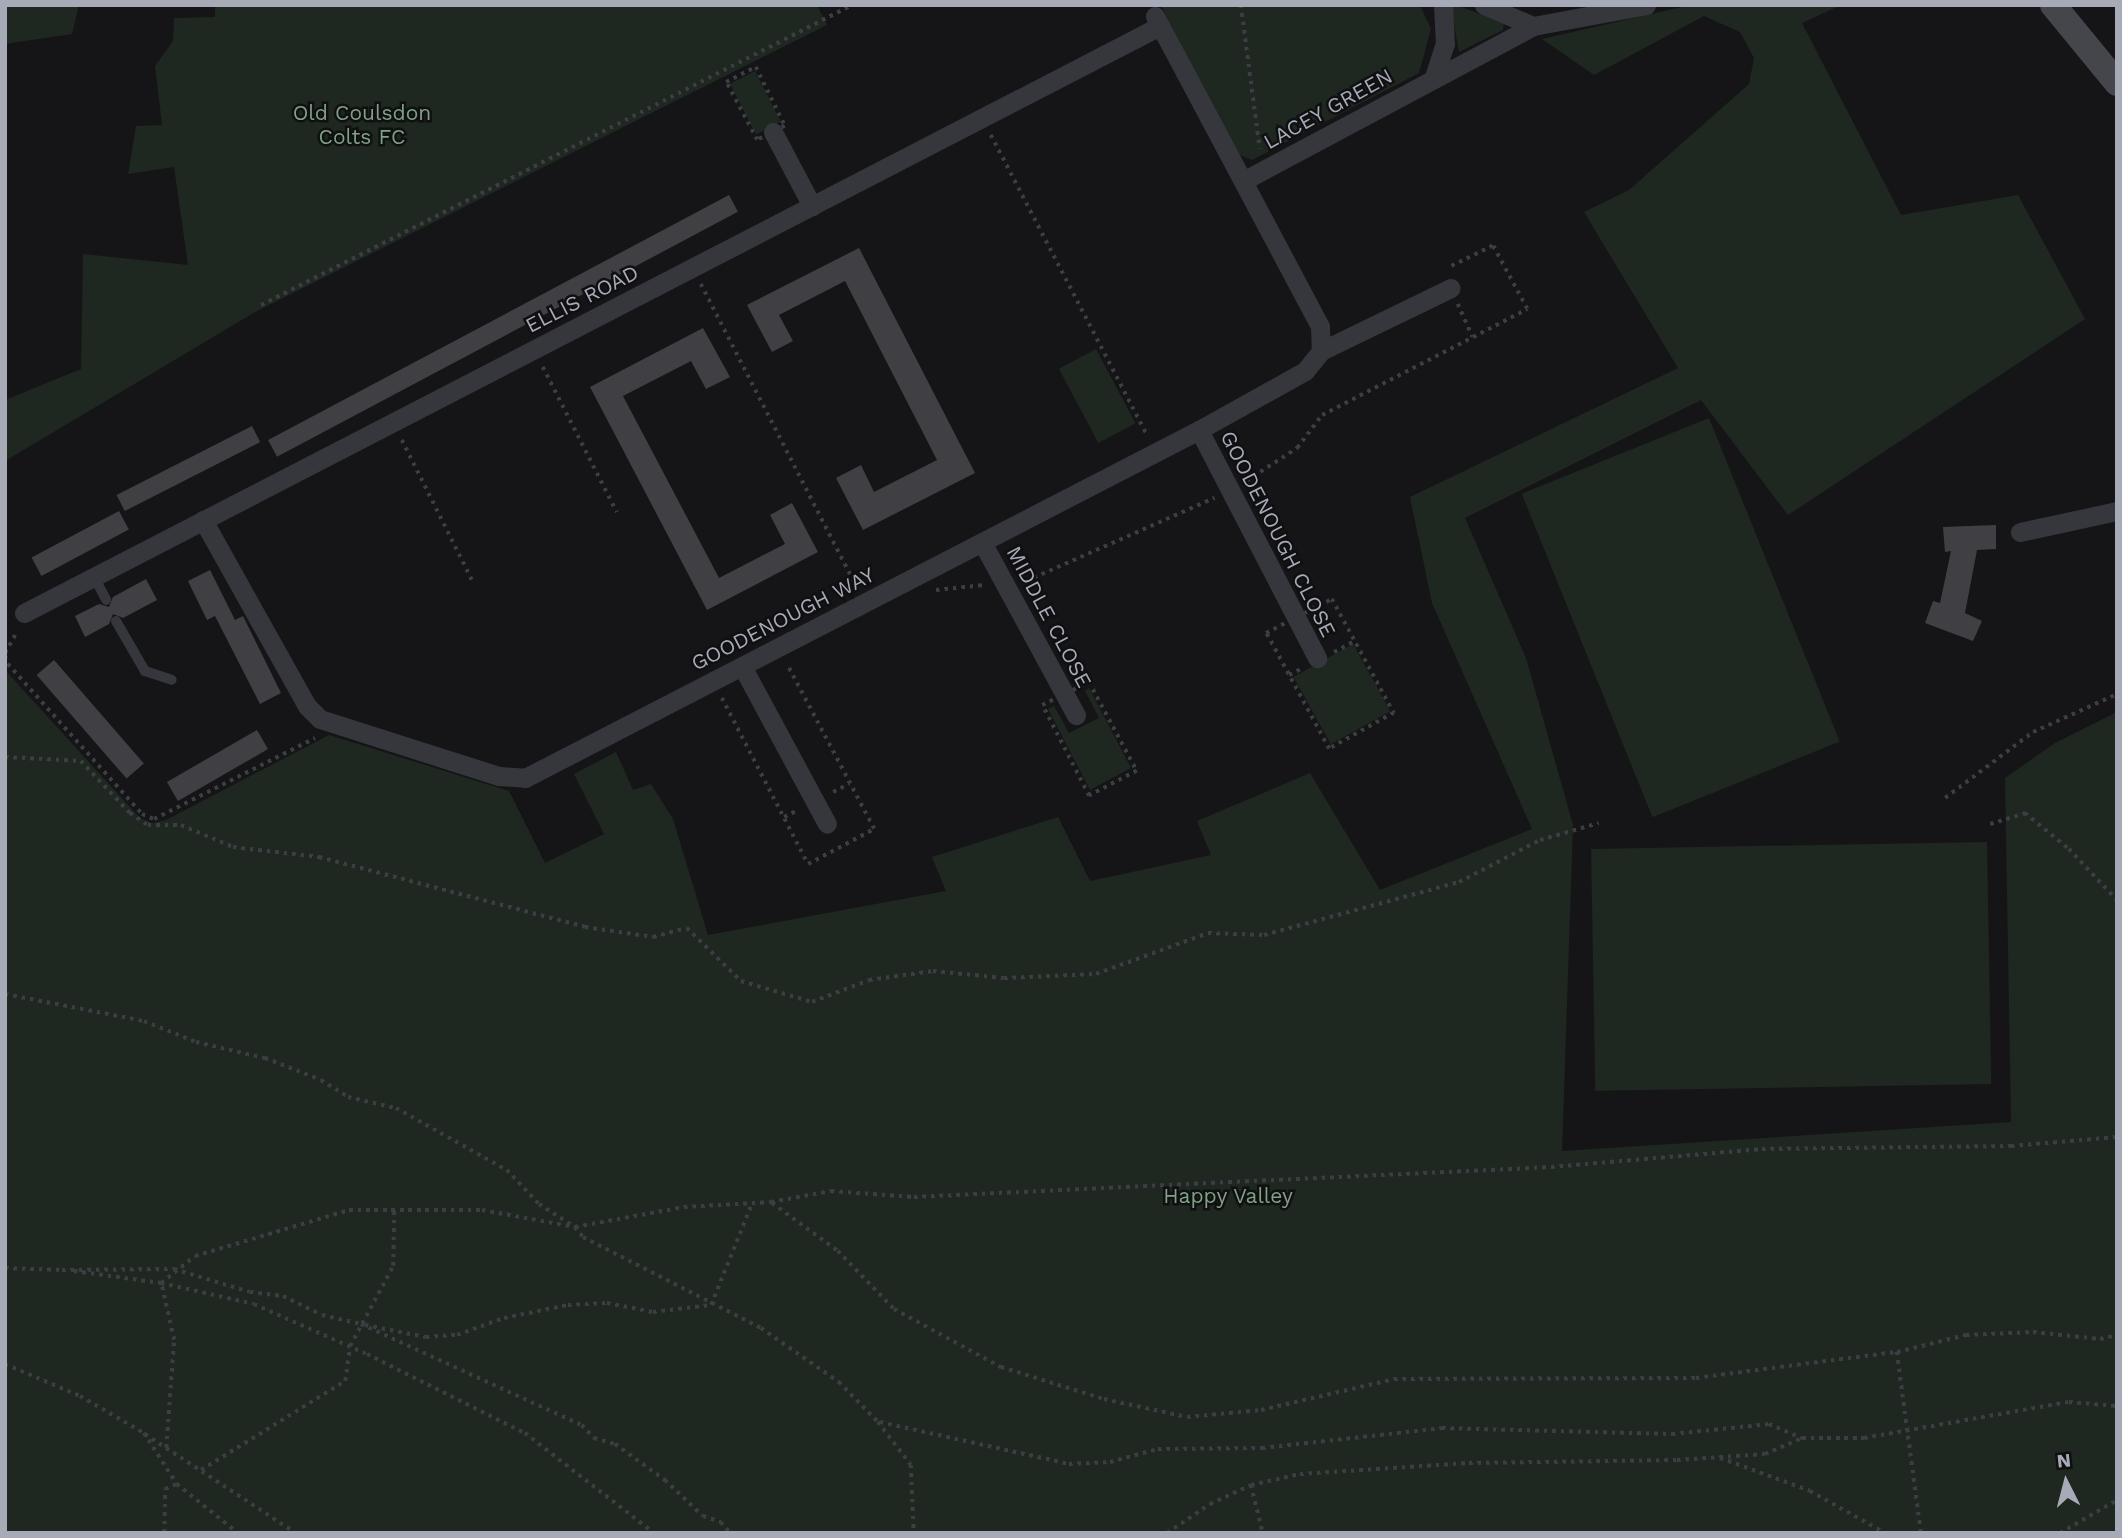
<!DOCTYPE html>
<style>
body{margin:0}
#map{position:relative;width:2122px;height:1538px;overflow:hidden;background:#151517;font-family:"Work Sans",sans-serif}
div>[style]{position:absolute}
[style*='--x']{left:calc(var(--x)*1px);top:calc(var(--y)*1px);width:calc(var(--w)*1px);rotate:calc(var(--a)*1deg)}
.green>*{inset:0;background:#1f2721;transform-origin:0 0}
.building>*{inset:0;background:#404044;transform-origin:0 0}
.path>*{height:3.5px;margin-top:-1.75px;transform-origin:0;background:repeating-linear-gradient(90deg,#3c3e43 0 3.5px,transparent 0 8.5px)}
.lane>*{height:10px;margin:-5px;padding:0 5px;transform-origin:5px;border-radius:5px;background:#36373c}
.street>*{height:19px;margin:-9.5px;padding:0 9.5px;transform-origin:9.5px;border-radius:9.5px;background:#36373c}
.secondary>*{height:26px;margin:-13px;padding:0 13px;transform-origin:13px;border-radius:13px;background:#44464c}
span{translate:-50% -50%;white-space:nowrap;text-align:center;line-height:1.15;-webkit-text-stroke:5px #101012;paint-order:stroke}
.street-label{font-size:21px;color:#a7abb7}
.park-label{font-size:21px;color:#7ea283}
.frame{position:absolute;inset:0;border:7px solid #a7abb7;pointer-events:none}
.north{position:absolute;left:2031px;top:1447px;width:70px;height:70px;-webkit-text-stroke:5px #101012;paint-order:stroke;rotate:354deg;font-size:19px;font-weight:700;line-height:28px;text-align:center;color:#a7abb7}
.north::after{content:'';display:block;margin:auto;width:24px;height:32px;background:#a7abb7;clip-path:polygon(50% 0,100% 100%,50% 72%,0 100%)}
</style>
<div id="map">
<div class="green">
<div style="clip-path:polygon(5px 5px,79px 5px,72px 34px,5px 44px)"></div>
<div style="clip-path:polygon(215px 5px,817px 5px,827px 25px,257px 311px,5px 461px,5px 400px,81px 369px,83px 254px,188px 265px,174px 167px,128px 174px,136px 126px,162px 125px,155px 66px,173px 41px,174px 18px,215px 17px)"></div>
<div style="clip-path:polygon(1420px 5px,1431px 29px,1419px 73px,1252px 160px,1235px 153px,1162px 7px)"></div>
<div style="clip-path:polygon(1456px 5px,1504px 23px,1503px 30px,1459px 52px,1451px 8px)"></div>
<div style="clip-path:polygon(1691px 5px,1841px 5px,1802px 23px,1901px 215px,2018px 195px,2085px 319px,1788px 515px,1701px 400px,1465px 518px,1526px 658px,1573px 825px,1562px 1151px,2011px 1122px,2005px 778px,2055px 743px,2117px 712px,2117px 1533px,5px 1533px,5px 670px,140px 818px,152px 823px,166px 820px,329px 735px,509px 791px,545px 863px,604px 834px,574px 774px,616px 752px,633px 790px,651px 784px,673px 819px,708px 935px,946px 891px,932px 857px,1058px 817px,1090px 881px,1211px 855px,1197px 821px,1310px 773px,1380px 890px,1532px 829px,1432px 603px,1410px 497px,1678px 368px,1584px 212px,1629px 190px,1749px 84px,1754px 58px,1740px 32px,1704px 16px,1594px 75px,1542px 39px)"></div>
<div style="left:755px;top:71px;width:57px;height:28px;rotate:63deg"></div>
<div style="left:1096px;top:349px;width:84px;height:42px;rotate:62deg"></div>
<div style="left:1709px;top:418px;width:349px;height:202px;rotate:68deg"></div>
<div style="left:1353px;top:644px;width:77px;height:68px;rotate:61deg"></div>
<div style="clip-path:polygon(1089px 688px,1131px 768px,1090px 790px,1048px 709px,1054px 706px,1069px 733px,1099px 718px,1085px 691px)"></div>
<div style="left:1987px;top:842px;width:242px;height:396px;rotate:89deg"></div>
</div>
<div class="building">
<div style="left:729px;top:195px;width:19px;height:522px;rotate:62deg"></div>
<div style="clip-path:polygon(859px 248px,975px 473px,863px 530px,836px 478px,861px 465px,874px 492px,937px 460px,845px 281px,779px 315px,793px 341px,772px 352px,747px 305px)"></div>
<div style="clip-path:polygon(703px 328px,730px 377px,706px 389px,691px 361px,623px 396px,719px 578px,785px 544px,770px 515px,792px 503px,818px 552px,707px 610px,590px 387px)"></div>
<div style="left:252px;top:426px;width:18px;height:152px;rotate:63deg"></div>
<div style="left:119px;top:511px;width:21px;height:99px;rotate:62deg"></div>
<div style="clip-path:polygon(1996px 525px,1996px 549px,1977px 550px,1965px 613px,1982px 621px,1973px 641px,1925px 623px,1933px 601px,1940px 603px,1951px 551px,1945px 552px,1943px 527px)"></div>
<div style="clip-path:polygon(210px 570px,235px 620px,243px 616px,281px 693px,260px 704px,215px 616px,207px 620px,188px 581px)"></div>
<div style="clip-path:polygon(146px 579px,157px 600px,123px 618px,113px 614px,109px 624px,85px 637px,75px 616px,99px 604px,109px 607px,113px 597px)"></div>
<div style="left:54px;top:660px;width:137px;height:23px;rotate:49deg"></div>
<div style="left:257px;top:730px;width:22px;height:104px;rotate:60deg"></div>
</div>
<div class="path">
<div style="--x:1241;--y:5;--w:145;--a:82.5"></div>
<div style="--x:756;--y:67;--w:66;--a:63.8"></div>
<div style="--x:785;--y:126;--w:31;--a:153"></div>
<div style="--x:757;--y:140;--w:66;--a:-118.1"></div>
<div style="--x:726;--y:82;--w:34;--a:-27"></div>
<div style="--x:991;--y:135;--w:339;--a:62.5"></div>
<div style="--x:701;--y:284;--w:339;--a:62.8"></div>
<div style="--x:1458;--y:304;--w:36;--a:66"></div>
<div style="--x:261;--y:305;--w:663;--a:-26.91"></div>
<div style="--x:543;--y:367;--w:163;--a:63"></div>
<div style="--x:402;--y:440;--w:159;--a:63.4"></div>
<div style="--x:1246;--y:481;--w:61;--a:-32.9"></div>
<div style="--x:1297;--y:448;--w:41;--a:-52.9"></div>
<div style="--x:1322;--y:415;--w:231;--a:-27.3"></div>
<div style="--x:1527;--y:309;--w:72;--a:-118.4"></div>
<div style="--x:1493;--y:246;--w:50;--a:153.9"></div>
<div style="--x:1026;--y:581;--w:206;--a:-23.8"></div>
<div style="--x:936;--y:590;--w:48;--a:-5.9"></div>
<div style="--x:1332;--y:599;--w:130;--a:61.5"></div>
<div style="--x:1394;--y:713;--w:74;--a:151"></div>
<div style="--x:1329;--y:749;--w:132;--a:-118.5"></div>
<div style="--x:1266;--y:633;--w:74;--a:-27.3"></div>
<div style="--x:1334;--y:652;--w:24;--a:-28"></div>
<div style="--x:5;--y:653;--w:25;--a:-61"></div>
<div style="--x:5;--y:655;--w:9;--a:72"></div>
<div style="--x:8;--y:664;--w:201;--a:48.2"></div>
<div style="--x:142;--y:814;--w:13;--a:23"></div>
<div style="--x:154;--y:819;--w:180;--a:-26.7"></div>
<div style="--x:1289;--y:675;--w:16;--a:-27"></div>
<div style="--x:1089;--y:682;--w:101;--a:61.7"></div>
<div style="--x:1137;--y:771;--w:54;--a:152.5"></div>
<div style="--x:1089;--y:796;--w:102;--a:-117.3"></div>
<div style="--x:1042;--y:705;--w:52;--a:-26.1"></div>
<div style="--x:722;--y:698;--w:187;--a:62.6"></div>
<div style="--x:808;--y:864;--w:75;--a:-27.9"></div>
<div style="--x:874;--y:829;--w:186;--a:-117.9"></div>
<div style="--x:5;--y:757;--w:76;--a:3"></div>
<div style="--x:81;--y:761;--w:71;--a:46.7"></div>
<div style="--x:130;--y:813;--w:22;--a:34"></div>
<div style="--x:148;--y:825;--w:33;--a:0"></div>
<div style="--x:181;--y:825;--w:56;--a:22.9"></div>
<div style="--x:233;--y:847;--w:87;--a:6.6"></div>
<div style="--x:319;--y:857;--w:275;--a:14.7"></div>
<div style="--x:585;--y:927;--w:69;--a:8.4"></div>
<div style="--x:653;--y:937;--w:35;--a:-15"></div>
<div style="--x:687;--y:928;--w:76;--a:44.5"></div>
<div style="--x:741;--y:981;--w:74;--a:16.5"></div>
<div style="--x:812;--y:1002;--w:61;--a:-21.1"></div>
<div style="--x:869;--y:980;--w:65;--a:-8"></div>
<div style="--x:933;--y:971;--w:71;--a:5.6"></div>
<div style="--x:1004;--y:978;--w:92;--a:-2.5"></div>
<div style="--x:1096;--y:974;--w:119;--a:-20.1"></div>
<div style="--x:1208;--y:933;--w:56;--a:2"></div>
<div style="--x:1264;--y:935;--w:202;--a:-15.2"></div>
<div style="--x:1459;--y:882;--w:91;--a:-27.4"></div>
<div style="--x:1540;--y:840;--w:61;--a:-16.1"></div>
<div style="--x:833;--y:792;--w:18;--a:-27"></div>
<div style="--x:1945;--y:798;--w:110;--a:-36.9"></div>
<div style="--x:2033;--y:732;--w:92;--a:-24.3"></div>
<div style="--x:784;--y:817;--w:16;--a:-27"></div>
<div style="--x:1990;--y:824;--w:37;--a:-17"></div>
<div style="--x:2025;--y:813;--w:57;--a:39.3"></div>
<div style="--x:2069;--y:849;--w:70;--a:46.7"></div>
<div style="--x:5;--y:994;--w:142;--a:11"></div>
<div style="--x:144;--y:1021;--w:56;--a:22"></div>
<div style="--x:196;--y:1042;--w:71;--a:13.1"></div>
<div style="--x:265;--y:1058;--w:60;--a:21.4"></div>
<div style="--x:321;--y:1080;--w:32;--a:32"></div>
<div style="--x:348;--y:1097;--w:49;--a:12.9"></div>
<div style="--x:396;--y:1108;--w:127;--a:29.2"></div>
<div style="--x:507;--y:1170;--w:47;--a:46.7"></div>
<div style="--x:539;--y:1204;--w:43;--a:32.6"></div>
<div style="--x:575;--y:1227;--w:13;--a:51"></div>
<div style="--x:583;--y:1237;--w:200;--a:27.1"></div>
<div style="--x:761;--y:1328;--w:95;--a:34.7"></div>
<div style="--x:839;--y:1382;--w:56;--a:45.7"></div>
<div style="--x:878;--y:1422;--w:54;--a:52.5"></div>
<div style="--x:911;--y:1465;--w:68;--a:87.5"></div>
<div style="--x:772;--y:1203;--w:82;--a:36"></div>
<div style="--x:838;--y:1251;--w:81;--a:46"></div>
<div style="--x:894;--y:1309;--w:122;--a:28.5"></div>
<div style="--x:1001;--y:1367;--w:108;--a:17.3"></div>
<div style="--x:1104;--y:1399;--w:85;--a:12.2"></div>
<div style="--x:1187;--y:1417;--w:74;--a:-5.4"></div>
<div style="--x:1261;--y:1410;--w:137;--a:-13.1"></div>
<div style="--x:1394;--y:1379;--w:302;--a:-0.2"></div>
<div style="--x:1696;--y:1378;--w:203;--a:-7.4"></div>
<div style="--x:1897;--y:1352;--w:71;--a:-13.8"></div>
<div style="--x:1966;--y:1335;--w:67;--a:-2.6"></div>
<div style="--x:2033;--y:1332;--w:67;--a:6"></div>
<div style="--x:2100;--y:1339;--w:17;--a:-13"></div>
<div style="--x:5;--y:1268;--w:58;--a:2"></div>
<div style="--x:62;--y:1270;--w:112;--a:-0.5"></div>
<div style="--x:174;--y:1269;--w:79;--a:16.8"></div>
<div style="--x:250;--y:1292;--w:33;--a:7"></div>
<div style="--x:283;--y:1296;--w:43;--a:26"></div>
<div style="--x:322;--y:1315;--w:40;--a:13"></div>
<div style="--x:361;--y:1324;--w:243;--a:24.6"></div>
<div style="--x:582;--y:1425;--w:18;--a:47"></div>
<div style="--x:594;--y:1438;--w:22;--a:16"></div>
<div style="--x:615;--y:1444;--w:62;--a:35.8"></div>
<div style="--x:665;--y:1480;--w:52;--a:43.5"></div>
<div style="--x:703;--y:1516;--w:19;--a:18"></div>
<div style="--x:721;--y:1522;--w:14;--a:51"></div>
<div style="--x:74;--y:1271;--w:88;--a:7.9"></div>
<div style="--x:161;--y:1283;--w:95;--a:12.7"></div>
<div style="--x:254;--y:1304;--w:124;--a:23.9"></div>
<div style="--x:367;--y:1354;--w:177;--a:26.6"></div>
<div style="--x:525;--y:1433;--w:163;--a:37.8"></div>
<div style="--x:365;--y:1325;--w:62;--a:11.1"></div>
<div style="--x:426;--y:1337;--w:31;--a:-4"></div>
<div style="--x:457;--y:1335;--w:50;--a:-19.9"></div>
<div style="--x:504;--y:1318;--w:65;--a:-11.5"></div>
<div style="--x:568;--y:1305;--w:39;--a:-3"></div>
<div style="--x:607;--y:1303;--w:47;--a:11.1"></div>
<div style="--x:653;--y:1312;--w:58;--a:-6.9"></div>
<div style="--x:711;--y:1305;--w:110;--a:-68.1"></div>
<div style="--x:1897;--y:1352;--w:183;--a:82.4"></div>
<div style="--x:5;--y:1364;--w:82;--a:23.1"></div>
<div style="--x:80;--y:1396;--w:74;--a:30"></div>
<div style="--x:144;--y:1433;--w:61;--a:57.1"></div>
<div style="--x:177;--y:1484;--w:78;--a:38.8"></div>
<div style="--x:880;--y:1422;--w:194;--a:12.5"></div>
<div style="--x:1069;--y:1464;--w:41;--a:-2.8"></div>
<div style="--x:1110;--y:1462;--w:50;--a:-15.2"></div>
<div style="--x:1158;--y:1449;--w:104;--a:-0.6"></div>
<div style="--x:1262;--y:1448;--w:181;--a:-6.3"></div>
<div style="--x:1442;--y:1428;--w:230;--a:1.5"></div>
<div style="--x:1672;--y:1434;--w:98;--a:-5.9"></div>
<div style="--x:1769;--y:1424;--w:36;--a:23"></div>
<div style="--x:145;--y:1434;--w:181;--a:33.3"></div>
<div style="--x:166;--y:1448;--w:108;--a:-85.8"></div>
<div style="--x:174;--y:1340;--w:58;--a:-102.8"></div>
<div style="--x:161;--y:1283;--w:43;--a:-38.5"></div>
<div style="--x:195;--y:1256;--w:161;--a:-16.6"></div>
<div style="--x:349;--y:1210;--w:133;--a:0"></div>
<div style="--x:482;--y:1210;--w:95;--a:10.4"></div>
<div style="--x:575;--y:1227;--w:111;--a:-10.4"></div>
<div style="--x:684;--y:1207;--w:87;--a:-3.3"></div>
<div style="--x:771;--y:1202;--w:61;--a:-10.4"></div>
<div style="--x:831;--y:1191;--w:83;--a:4.1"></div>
<div style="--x:914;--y:1197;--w:638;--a:-2.7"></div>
<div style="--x:1551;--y:1167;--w:212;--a:-4.9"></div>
<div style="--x:1762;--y:1149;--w:249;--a:-0.7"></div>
<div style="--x:2011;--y:1146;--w:106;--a:-4.9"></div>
<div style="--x:1720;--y:1458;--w:96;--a:20.1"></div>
<div style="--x:1810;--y:1491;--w:86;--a:29.2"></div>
<div style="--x:201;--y:1470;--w:169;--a:-31.7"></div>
<div style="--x:345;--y:1381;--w:35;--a:-82"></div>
<div style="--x:350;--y:1346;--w:91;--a:-61.7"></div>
<div style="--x:393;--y:1266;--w:56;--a:-89"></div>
<div style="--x:1251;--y:1485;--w:49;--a:76"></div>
<div style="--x:164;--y:1533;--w:44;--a:-88.7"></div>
<div style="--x:165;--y:1489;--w:13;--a:-23"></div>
<div style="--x:1167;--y:1533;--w:52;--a:-34"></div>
<div style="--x:1210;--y:1504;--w:45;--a:-24.9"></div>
<div style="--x:1251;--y:1485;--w:50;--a:-12.7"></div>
<div style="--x:1300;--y:1474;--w:169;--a:-3.7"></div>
<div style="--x:1469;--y:1463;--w:208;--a:-0.8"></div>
<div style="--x:1677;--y:1460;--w:88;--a:-3.9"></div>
<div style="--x:1765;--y:1454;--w:40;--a:-23.4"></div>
<div style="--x:1802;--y:1438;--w:62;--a:0"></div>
<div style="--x:1864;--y:1438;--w:208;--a:-10"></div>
<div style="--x:2069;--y:1402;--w:48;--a:4.8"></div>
<div style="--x:2060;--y:1533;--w:66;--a:-30.1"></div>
</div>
<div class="lane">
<div style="--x:94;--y:577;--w:26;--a:62"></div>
<div style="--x:116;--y:621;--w:58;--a:59.9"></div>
<div style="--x:145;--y:671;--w:28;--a:18"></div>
</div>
<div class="street">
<div style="--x:1484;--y:5;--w:53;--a:23.2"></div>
<div style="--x:1533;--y:26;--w:115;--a:-10.5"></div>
<div style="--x:1155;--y:16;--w:351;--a:62"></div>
<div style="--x:1320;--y:326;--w:25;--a:88"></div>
<div style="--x:1434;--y:77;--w:35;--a:-72"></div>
<div style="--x:1445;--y:44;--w:39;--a:-93"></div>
<div style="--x:773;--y:132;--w:84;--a:62.2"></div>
<div style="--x:1243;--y:181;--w:329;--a:-28.1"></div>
<div style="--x:1199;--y:430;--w:257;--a:62.6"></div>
<div style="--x:203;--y:520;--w:213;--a:60.8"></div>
<div style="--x:307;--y:706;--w:18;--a:45"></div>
<div style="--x:320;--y:719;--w:188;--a:17.7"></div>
<div style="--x:499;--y:776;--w:26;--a:4"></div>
<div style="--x:525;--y:778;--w:759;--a:-27.31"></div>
<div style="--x:1199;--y:430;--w:121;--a:-29.1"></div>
<div style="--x:1305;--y:371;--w:26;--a:-51"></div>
<div style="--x:1321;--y:351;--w:144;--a:-25.9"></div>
<div style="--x:2020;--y:532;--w:99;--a:-12.2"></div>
<div style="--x:982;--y:542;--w:197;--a:61.5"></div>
<div style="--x:24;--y:613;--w:1279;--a:-27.33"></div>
<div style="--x:742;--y:666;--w:179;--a:61.7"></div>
</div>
<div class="secondary">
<div style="--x:2053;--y:5;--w:101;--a:50.6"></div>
</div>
<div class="street-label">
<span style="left:1328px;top:109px;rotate:-29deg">LACEY GREEN</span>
<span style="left:582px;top:299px;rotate:-27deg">ELLIS ROAD</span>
<span style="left:1278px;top:534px;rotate:63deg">GOODENOUGH CLOSE</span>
<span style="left:1049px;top:617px;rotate:62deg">MIDDLE CLOSE</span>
<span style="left:783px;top:619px;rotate:-27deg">GOODENOUGH WAY</span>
</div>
<div class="park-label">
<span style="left:362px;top:125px">Old Coulsdon<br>Colts FC</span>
<span style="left:1228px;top:1196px">Happy Valley</span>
</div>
<div class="frame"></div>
<div class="north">N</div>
</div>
